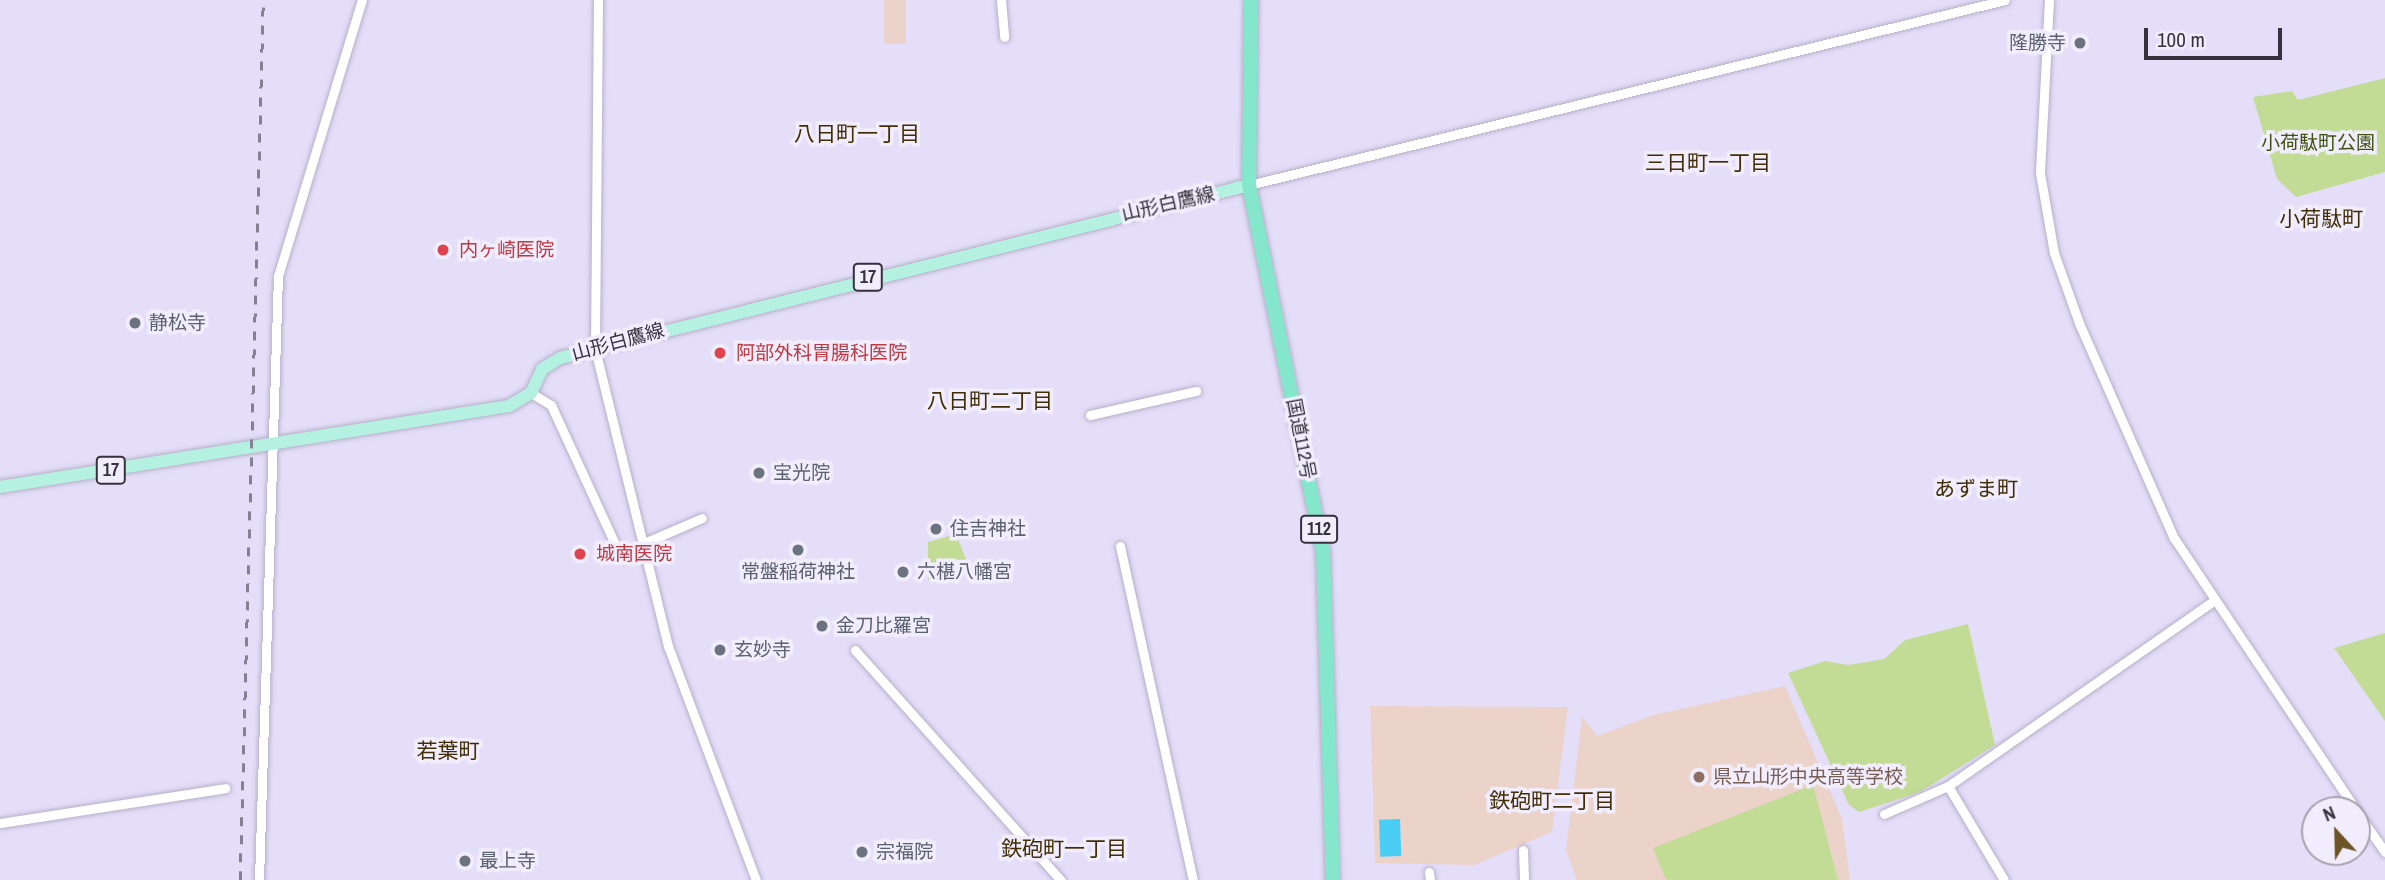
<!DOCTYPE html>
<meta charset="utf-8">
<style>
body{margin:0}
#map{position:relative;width:2385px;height:880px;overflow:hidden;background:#e4def9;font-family:"Archivo Narrow","Noto Sans JP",sans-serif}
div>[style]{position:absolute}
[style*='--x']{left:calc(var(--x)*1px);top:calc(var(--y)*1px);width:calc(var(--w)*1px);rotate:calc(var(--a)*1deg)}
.education>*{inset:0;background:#ebd3c9;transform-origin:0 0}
.green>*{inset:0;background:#c2dc95}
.water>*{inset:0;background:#4acef6;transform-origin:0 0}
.roads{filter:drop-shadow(0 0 2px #b6b0c9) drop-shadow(0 0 2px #b6b0c9)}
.minor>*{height:9px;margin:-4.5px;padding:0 4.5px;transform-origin:4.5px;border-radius:4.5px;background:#fff}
.major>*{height:12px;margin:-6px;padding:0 6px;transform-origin:6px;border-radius:6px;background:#b5f1e0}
.highway>*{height:14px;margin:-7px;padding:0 7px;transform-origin:7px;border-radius:7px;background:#84e7cb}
.rail>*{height:2.5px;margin-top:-1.25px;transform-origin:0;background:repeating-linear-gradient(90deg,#858193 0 9px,transparent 0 18px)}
.dots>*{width:19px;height:19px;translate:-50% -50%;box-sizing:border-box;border:4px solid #f1edfd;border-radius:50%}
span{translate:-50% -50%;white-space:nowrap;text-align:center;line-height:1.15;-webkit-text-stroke:7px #f1edfd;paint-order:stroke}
.shield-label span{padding:2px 5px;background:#f1edfd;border:2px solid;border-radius:5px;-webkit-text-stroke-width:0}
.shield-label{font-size:18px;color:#35323d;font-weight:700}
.worship-label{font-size:19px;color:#5b616d}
.right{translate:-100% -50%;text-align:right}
.left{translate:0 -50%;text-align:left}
.park-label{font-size:19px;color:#3f520e}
.street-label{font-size:19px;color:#35323d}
.health-label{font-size:19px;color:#be3a42}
.education-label{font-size:19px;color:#785e54}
.neighbourhood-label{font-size:21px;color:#412e06}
.north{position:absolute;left:2301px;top:796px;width:70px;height:70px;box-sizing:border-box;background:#f1edfd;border:2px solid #a6a2b0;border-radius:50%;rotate:338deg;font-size:19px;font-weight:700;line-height:28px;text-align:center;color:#35323d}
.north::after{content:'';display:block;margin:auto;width:24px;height:32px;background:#6d5325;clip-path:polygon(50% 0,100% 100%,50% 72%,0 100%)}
.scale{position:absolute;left:2144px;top:28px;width:138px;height:32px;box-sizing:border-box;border:4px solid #35323d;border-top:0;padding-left:9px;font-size:21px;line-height:24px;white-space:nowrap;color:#35323d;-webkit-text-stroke:5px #f1edfd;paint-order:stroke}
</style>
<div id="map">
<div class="education">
<div style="left:884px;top:0;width:22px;height:44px"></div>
<div style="clip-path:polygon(1785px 686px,1842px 819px,1850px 880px,1577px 880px,1566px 850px,1582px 716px,1597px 736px,1654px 715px)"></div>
<div style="clip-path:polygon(1370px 706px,1568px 707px,1552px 832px,1474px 865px,1375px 863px)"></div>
</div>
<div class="green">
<div style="clip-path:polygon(2385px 78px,2385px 172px,2296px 197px,2277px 179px,2253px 97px,2292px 91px,2298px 100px)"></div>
<div style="clip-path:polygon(956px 534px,971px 572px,928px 580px,928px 542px)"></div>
<div style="clip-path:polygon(1968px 624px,1995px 745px,1920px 792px,1859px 812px,1849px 805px,1788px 673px,1825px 661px,1848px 665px,1884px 659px,1905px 640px)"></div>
<div style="clip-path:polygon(2385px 633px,2385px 721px,2334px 648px)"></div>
<div style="clip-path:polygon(1813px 785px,1838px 880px,1666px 880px,1653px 848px)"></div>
</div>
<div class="water">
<div style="left:1400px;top:819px;width:37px;height:21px;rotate:88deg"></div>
</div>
<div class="roads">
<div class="minor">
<div style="--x:598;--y:0;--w:349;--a:90.5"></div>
<div style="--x:595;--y:349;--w:306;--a:76.2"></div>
<div style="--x:668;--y:646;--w:250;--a:69.4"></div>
<div style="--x:1001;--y:0;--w:37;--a:85"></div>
<div style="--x:2049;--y:0;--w:173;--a:93"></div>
<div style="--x:2040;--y:173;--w:81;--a:80.1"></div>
<div style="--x:2054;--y:253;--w:74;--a:70.3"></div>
<div style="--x:2079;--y:323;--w:235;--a:66.2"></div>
<div style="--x:2174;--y:538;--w:327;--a:56.2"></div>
<div style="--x:1249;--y:185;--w:778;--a:-13.75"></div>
<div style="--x:531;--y:393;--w:23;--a:31"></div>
<div style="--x:551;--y:405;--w:167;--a:65.3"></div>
<div style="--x:621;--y:557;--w:26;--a:-16"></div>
<div style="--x:1090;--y:415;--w:109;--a:-12.8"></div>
<div style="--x:644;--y:543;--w:63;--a:-23.3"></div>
<div style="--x:1120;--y:546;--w:342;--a:77.7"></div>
<div style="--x:855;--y:650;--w:309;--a:48.2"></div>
<div style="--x:1948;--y:786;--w:109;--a:59.2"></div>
<div style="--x:2357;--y:812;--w:49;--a:55"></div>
<div style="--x:1884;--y:814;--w:70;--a:-23.6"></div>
<div style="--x:1948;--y:786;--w:322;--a:-34.9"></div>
<div style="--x:0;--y:823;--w:228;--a:-8.8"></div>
<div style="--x:1523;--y:850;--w:30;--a:88"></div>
<div style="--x:1429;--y:872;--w:8;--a:83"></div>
<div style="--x:259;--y:880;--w:604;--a:-88.2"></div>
<div style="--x:278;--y:276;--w:288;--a:-73.1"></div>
</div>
<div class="major">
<div style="--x:0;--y:487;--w:515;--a:-9.04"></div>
<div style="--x:509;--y:406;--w:26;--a:-31"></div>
<div style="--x:531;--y:393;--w:26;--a:-65"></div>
<div style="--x:542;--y:369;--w:21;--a:-31"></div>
<div style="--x:560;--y:358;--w:710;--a:-14.09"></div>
</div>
<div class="highway">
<div style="--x:1251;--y:0;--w:185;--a:90.6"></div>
<div style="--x:1249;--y:185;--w:373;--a:78.6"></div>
<div style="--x:1323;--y:551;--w:329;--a:88.3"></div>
</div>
</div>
<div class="rail">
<div style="--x:240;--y:880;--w:880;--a:-88.5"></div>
</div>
<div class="dots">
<div style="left:2080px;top:43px;background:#6b7280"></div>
<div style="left:443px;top:250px;background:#e0444e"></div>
<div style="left:135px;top:323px;background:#6b7280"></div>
<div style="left:720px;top:353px;background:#e0444e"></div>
<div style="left:759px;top:473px;background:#6b7280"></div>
<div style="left:936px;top:529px;background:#6b7280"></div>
<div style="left:798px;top:550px;background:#6b7280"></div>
<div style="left:580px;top:554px;background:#e0444e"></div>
<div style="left:903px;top:572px;background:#6b7280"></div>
<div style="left:822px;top:626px;background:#6b7280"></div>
<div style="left:720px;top:650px;background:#6b7280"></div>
<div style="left:1699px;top:777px;background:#8d6e63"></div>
<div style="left:862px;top:852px;background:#6b7280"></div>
<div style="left:465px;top:861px;background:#6b7280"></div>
</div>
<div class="shield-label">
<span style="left:868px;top:277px">17</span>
<span style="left:111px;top:470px">17</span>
<span style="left:1319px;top:529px">112</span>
</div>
<div class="worship-label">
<span class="right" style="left:2066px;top:43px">隆勝寺</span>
<span class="left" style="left:149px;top:323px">静松寺</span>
<span class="left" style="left:773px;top:473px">宝光院</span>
<span class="left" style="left:950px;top:529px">住吉神社</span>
<span style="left:798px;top:572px">常盤稲荷神社</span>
<span class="left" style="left:917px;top:572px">六椹八幡宮</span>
<span class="left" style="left:836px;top:626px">金刀比羅宮</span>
<span class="left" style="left:734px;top:650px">玄妙寺</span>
<span class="left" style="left:876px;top:852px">宗福院</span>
<span class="left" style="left:479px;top:861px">最上寺</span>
</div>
<div class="park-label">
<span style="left:2318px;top:143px">小荷駄町公園</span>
</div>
<div class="street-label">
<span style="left:1168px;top:204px;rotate:-13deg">山形白鷹線</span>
<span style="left:618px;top:342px;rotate:-15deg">山形白鷹線</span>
<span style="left:1301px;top:439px;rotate:79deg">国道112号</span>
</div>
<div class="health-label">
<span class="left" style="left:459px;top:250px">内ヶ崎医院</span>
<span class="left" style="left:736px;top:353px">阿部外科胃腸科医院</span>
<span class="left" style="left:596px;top:554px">城南医院</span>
</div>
<div class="education-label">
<span class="left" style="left:1713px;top:777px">県立山形中央高等学校</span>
</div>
<div class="neighbourhood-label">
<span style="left:857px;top:134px">八日町一丁目</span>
<span style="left:1708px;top:163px">三日町一丁目</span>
<span style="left:2321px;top:219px">小荷駄町</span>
<span style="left:990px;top:401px">八日町二丁目</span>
<span style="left:1976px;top:489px">あずま町</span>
<span style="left:448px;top:751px">若葉町</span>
<span style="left:1552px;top:801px">鉄砲町二丁目</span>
<span style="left:1064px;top:849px">鉄砲町一丁目</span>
</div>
<div class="north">N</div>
<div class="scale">100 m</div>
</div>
